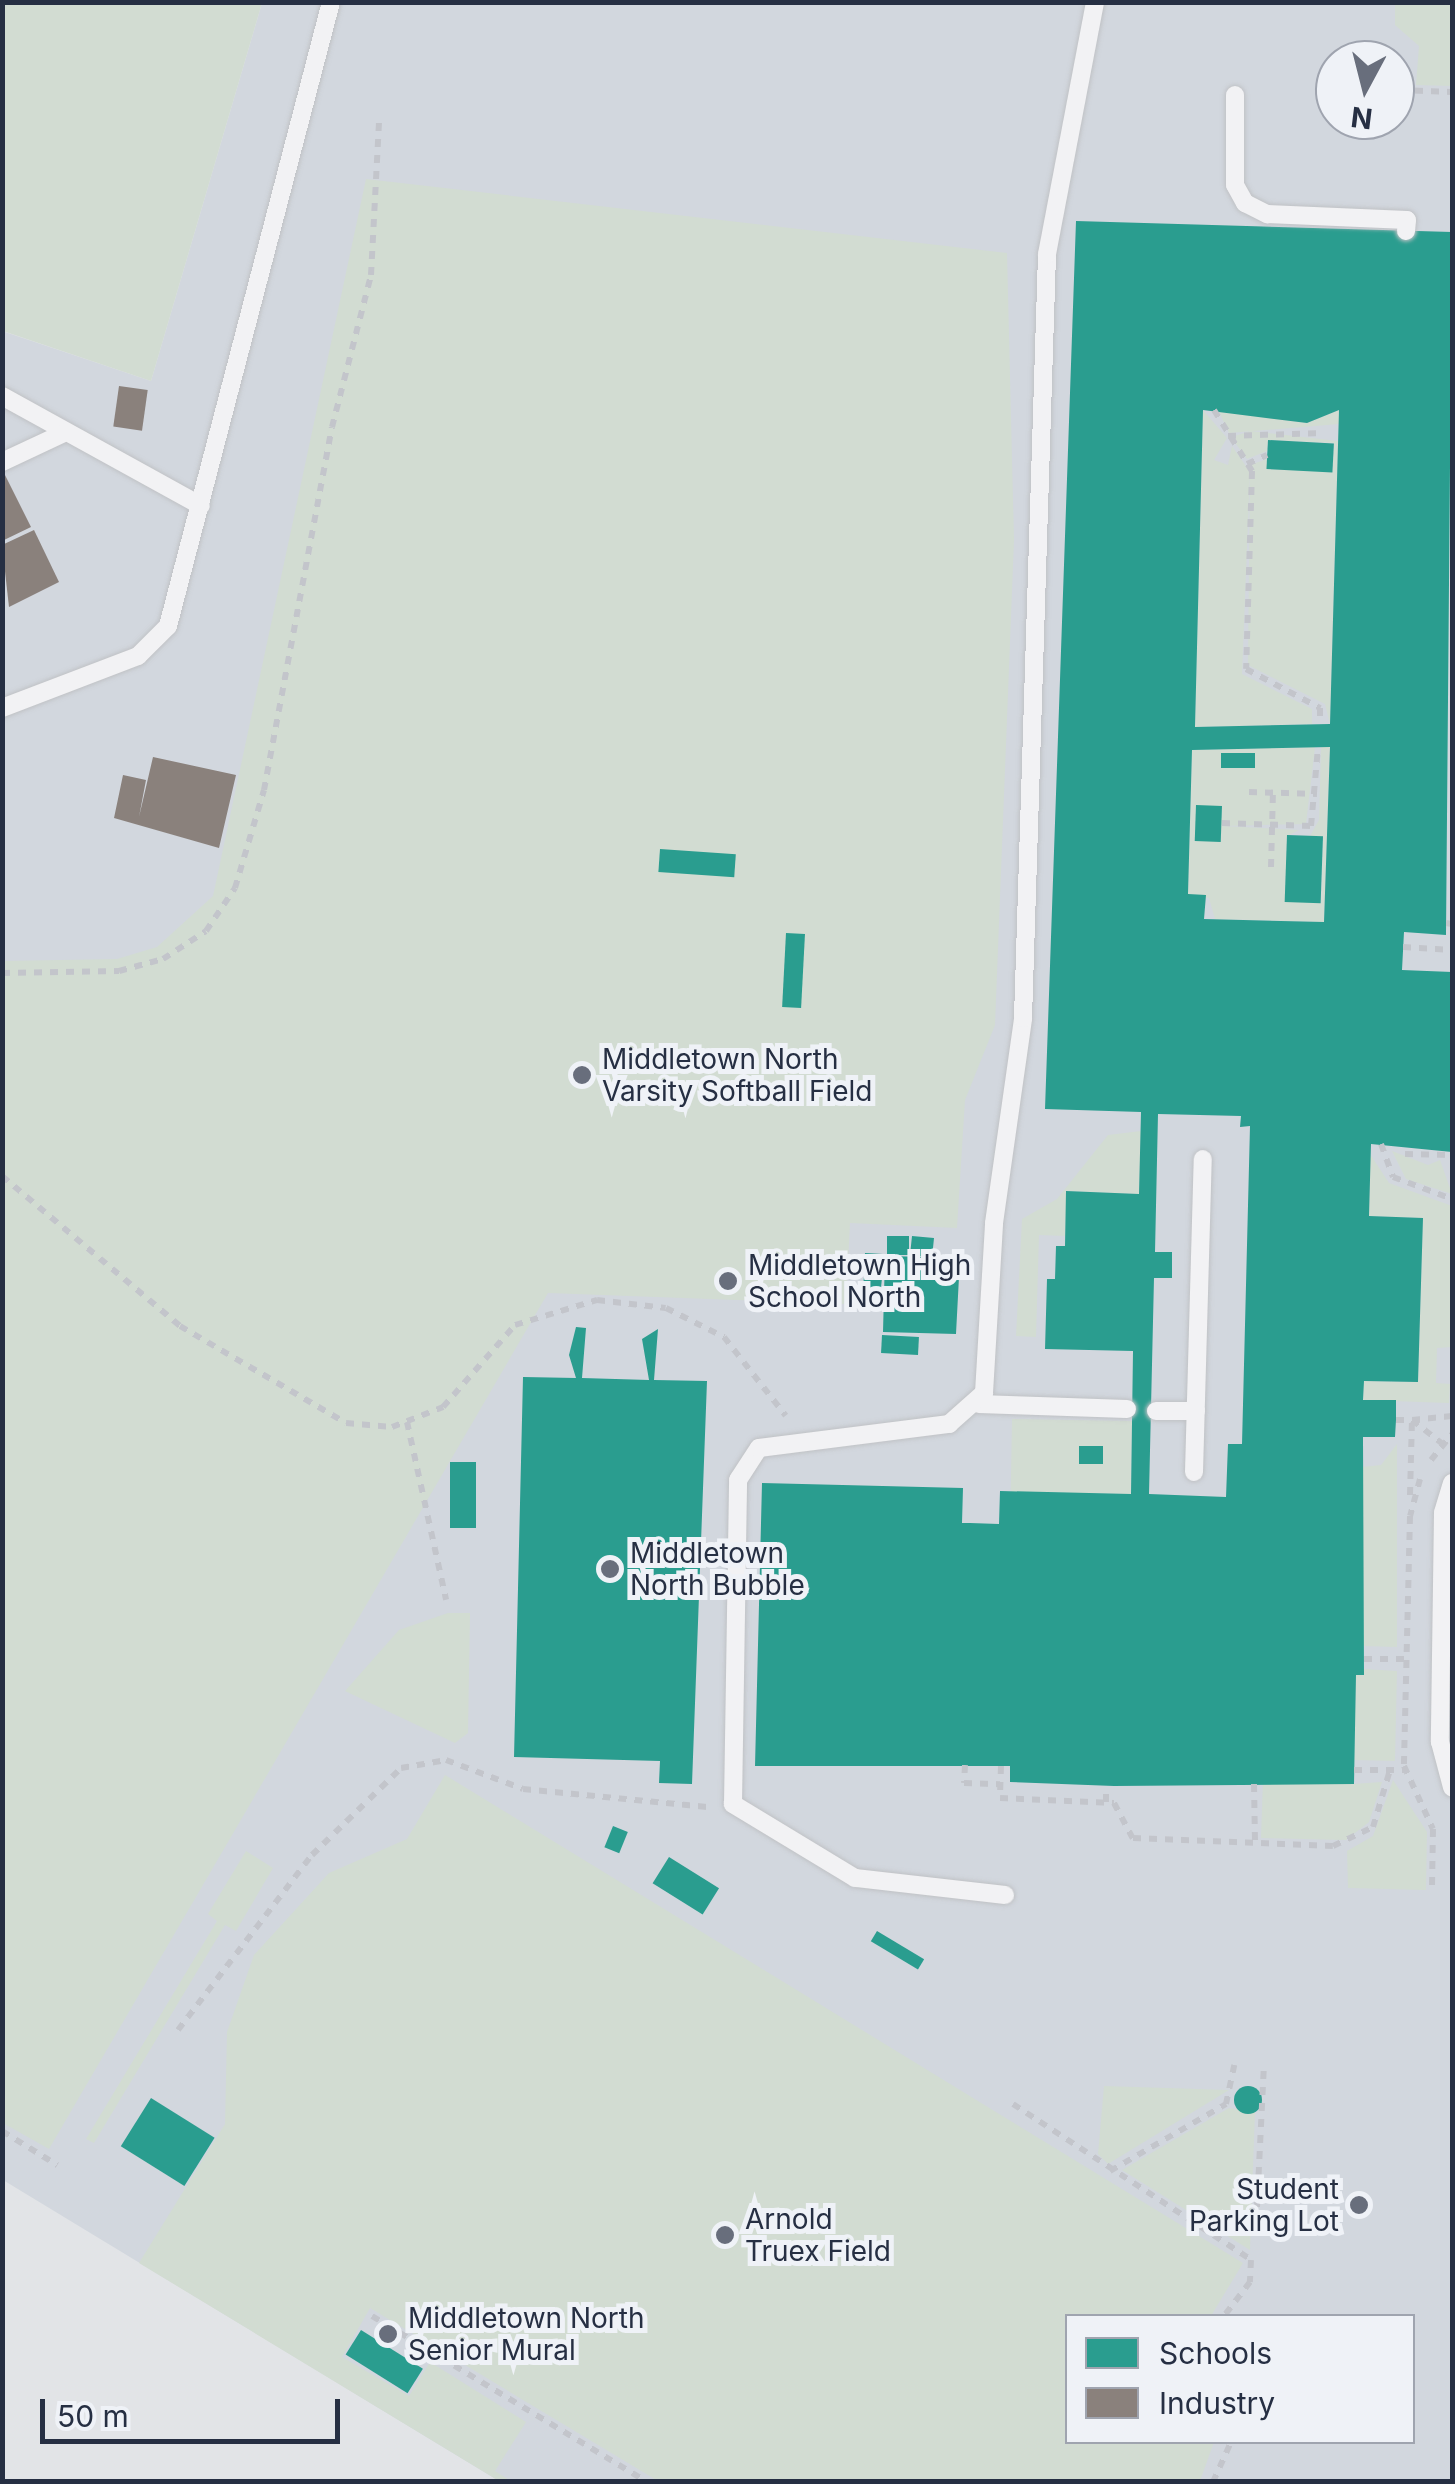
<!DOCTYPE html>
<style>
body{margin:0}
#map{position:relative;width:1455px;height:2484px;overflow:hidden;background:#e2e4e7;font-family:Inter,sans-serif}
div>[style]{position:absolute}
[style*='--x']{left:calc(var(--x)*1px);top:calc(var(--y)*1px);width:calc(var(--w)*1px);rotate:calc(var(--a)*1deg)}
.built>*{inset:0;background:#d2d7de}
.green>*{inset:0;background:#d2dcd2;transform-origin:0 0}
.schools>*{inset:0;background:#2a9d8f;transform-origin:0 0}
.round{border-radius:50%}
.industry>*{inset:0;background:#8a817c;transform-origin:0 0}
.path>*{height:6px;margin-top:-3px;transform-origin:0;background:repeating-linear-gradient(90deg,#c3c5cb 0 8px,transparent 0 16px)}
.roads{filter:drop-shadow(0 0 2px #c0c2c5) drop-shadow(0 0 2px #c0c2c5)}
.service>*{height:18px;margin:-9px;padding:0 9px;transform-origin:9px;border-radius:9px;background:#f2f2f4}
.dots>*{width:28px;height:28px;translate:-50% -50%;box-sizing:border-box;border:5px solid #eff2f7;border-radius:50%}
span{translate:-50% -50%;white-space:nowrap;text-align:center;line-height:1.15;-webkit-text-stroke:10px #eff2f7;paint-order:stroke}
.poi-label{font-size:28px;color:#262f43}
.left{translate:0 -50%;text-align:left}
.right{translate:-100% -50%;text-align:right}
.frame{position:absolute;inset:0;border:5px solid #262f43;pointer-events:none}
.legend{position:absolute;left:1065px;top:2314px;width:350px;height:130px;box-sizing:border-box;background:#eff2f7;border:2px solid #9fa4af;margin:0;padding:12px 18px;list-style:none;font-size:30px;color:#262f43}
.legend li{display:flex;align-items:center;gap:20px;height:50px}
.legend b{width:50px;border:2px solid #9fa4af}
.north{position:absolute;left:1315px;top:40px;width:100px;height:100px;box-sizing:border-box;background:#eff2f7;border:2px solid #9fa4af;border-radius:50%;rotate:187deg;font-size:28px;font-weight:700;line-height:40px;text-align:center;color:#262f43}
.north::after{content:'';display:block;margin:auto;width:35px;height:45px;background:#686e7c;clip-path:polygon(50% 0,100% 100%,50% 72%,0 100%)}
.scale{position:absolute;left:40px;top:2399px;width:300px;height:45px;box-sizing:border-box;border:5px solid #262f43;border-top:0;padding-left:12px;font-size:30px;line-height:35px;white-space:nowrap;color:#262f43;-webkit-text-stroke:8px #eff2f7;paint-order:stroke}
</style>
<div id="map">
<div class="built">
<div style="clip-path:polygon(evenodd,262px 3px,1452px 3px,1452px 2481px,499px 2481px,3px 2180px,2px 331px,151px 381px,262px 3px,1335px 60px,1395px 60px,1395px 120px,1335px 120px,1335px 60px,262px 3px,1068px 2316px,1412px 2316px,1412px 2442px,1068px 2442px,1068px 2316px)"></div>
</div>
<div class="green">
<div style="clip-path:polygon(3px 2px,262px 3px,151px 381px,3px 331px)"></div>
<div style="clip-path:polygon(1395px 3px,1452px 3px,1452px 86px,1416px 85px,1419px 46px,1395px 25px)"></div>
<div style="clip-path:polygon(366px 179px,1007px 253px,1014px 540px,995px 1025px,965px 1100px,957px 1228px,850px 1223px,846px 1304px,548px 1293px,49px 2149px,3px 2123px,3px 961px,117px 959px,157px 947px,213px 896px)"></div>
<div style="clip-path:polygon(1203px 410px,1227px 438px,1214px 460px,1228px 465px,1232px 446px,1250px 472px,1242px 674px,1312px 709px,1312px 724px,1195px 727px)"></div>
<div style="clip-path:polygon(1218px 410px,1307px 423px,1339px 410px,1339px 424px,1229px 433px)"></div>
<div style="clip-path:polygon(1251px 431px,1338px 441px,1330px 724px,1325px 704px,1248px 665px,1250px 465px,1267px 459px,1267px 469px,1332px 471px,1334px 443px,1268px 440px,1267px 451px,1247px 459px,1231px 437px)"></div>
<div style="clip-path:polygon(1315px 747px,1306px 824px,1222px 826px,1299px 830px,1287px 836px,1285px 901px,1321px 903px,1323px 837px,1310px 836px,1319px 820px,1321px 747px,1330px 747px,1324px 922px,1215px 919px,1209px 898px,1188px 894px,1192px 750px)"></div>
<div style="clip-path:polygon(1141px 1131px,1139px 1194px,1067px 1191px,1065px 1236px,1039px 1235px,1036px 1337px,1016px 1336px,1022px 1219px,1057px 1199px,1108px 1135px)"></div>
<div style="clip-path:polygon(1392px 1151px,1428px 1165px,1440px 1160px,1452px 1194px,1406px 1179px)"></div>
<div style="clip-path:polygon(1370px 1154px,1389px 1183px,1452px 1206px,1452px 1347px,1437px 1348px,1436px 1383px,1450px 1384px,1449px 1403px,1363px 1400px,1364px 1381px,1418px 1382px,1423px 1218px,1369px 1216px)"></div>
<div style="left:1012px;top:1419px;width:120px;height:73px;rotate:1deg"></div>
<div style="clip-path:polygon(1397px 1444px,1397px 1647px,1365px 1646px,1357px 1641px,1362px 1467px,1381px 1465px)"></div>
<div style="clip-path:polygon(448px 1613px,470px 1613px,468px 1733px,455px 1743px,345px 1691px,399px 1630px)"></div>
<div style="clip-path:polygon(1364px 1669px,1397px 1671px,1395px 1761px,1354px 1760px,1356px 1675px)"></div>
<div style="clip-path:polygon(445px 1775px,1243px 2263px,1211px 2316px,1068px 2316px,1068px 2442px,1214px 2442px,1200px 2481px,658px 2481px,370px 2308px,342px 2357px,409px 2396px,430px 2362px,526px 2422px,495px 2471px,511px 2481px,499px 2481px,139px 2263px,225px 2124px,227px 2032px,254px 1955px,329px 1873px,407px 1839px)"></div>
<div style="clip-path:polygon(1263px 1779px,1353px 1784px,1382px 1782px,1369px 1822px,1346px 1840px,1261px 1838px)"></div>
<div style="clip-path:polygon(1393px 1780px,1427px 1832px,1426px 1890px,1348px 1888px,1347px 1851px,1373px 1836px)"></div>
<div style="clip-path:polygon(246px 1851px,273px 1868px,236px 1931px,225px 1925px,94px 2143px,86px 2139px,217px 1921px,208px 1914px)"></div>
<div style="clip-path:polygon(1104px 2086px,1229px 2090px,1108px 2164px,1098px 2154px)"></div>
<div style="clip-path:polygon(1229px 2108px,1255px 2112px,1250px 2250px,1122px 2170px)"></div>
</div>
<div class="schools">
<div style="clip-path:polygon(evenodd,1076px 221px,1452px 232px,1446px 935px,1404px 932px,1402px 970px,1452px 972px,1452px 1152px,1371px 1144px,1369px 1216px,1423px 1218px,1418px 1382px,1364px 1381px,1363px 1400px,1396px 1400px,1396px 1420px,1395px 1437px,1363px 1437px,1364px 1675px,1356px 1675px,1354px 1784px,1114px 1786px,1010px 1782px,1010px 1766px,755px 1766px,762px 1483px,963px 1488px,962px 1523px,970px 1523px,999px 1524px,1000px 1491px,1131px 1494px,1133px 1351px,1045px 1349px,1047px 1279px,1055px 1279px,1056px 1246px,1065px 1246px,1066px 1191px,1139px 1194px,1141px 1112px,1045px 1109px,1076px 221px,1203px 410px,1307px 423px,1339px 410px,1330px 724px,1195px 727px,1203px 410px,1076px 221px,1330px 747px,1324px 922px,1204px 919px,1206px 895px,1188px 894px,1192px 750px,1330px 747px,1076px 221px,1158px 1114px,1241px 1116px,1240px 1127px,1250px 1126px,1242px 1444px,1228px 1444px,1226px 1497px,1149px 1494px,1154px 1278px,1172px 1278px,1172px 1252px,1155px 1252px,1158px 1114px)"></div>
<div style="left:1268px;top:440px;width:66px;height:29px;rotate:3deg"></div>
<div style="left:1221px;top:753px;width:34px;height:15px"></div>
<div style="left:1196px;top:805px;width:26px;height:36px;rotate:2deg"></div>
<div style="left:1287px;top:835px;width:36px;height:67px;rotate:2deg"></div>
<div style="left:660px;top:849px;width:76px;height:23px;rotate:4deg"></div>
<div style="left:786px;top:933px;width:19px;height:74px;rotate:3deg"></div>
<div style="left:887px;top:1236px;width:22px;height:19px"></div>
<div style="clip-path:polygon(912px 1236px,934px 1238px,932px 1258px,960px 1258px,956px 1334px,883px 1332px,885px 1256px,928px 1257px,910px 1255px)"></div>
<div style="left:865px;top:1253px;width:18px;height:21px;rotate:3deg"></div>
<div style="left:864px;top:1277px;width:18px;height:22px;rotate:6deg"></div>
<div style="clip-path:polygon(576px 1327px,586px 1328px,582px 1378px,649px 1380px,642px 1339px,658px 1329px,654px 1380px,707px 1381px,692px 1784px,659px 1783px,660px 1761px,514px 1757px,523px 1377px,576px 1378px,569px 1355px)"></div>
<div style="left:882px;top:1335px;width:37px;height:18px;rotate:3deg"></div>
<div style="left:1079px;top:1446px;width:24px;height:18px"></div>
<div style="left:450px;top:1462px;width:26px;height:66px"></div>
<div style="left:613px;top:1826px;width:16px;height:23px;rotate:22deg"></div>
<div style="left:669px;top:1857px;width:59px;height:31px;rotate:32deg"></div>
<div style="left:877px;top:1931px;width:55px;height:12px;rotate:31deg"></div>
<div class="round" style="left:1234px;top:2086px;width:28px;height:28px"></div>
<div style="left:151px;top:2098px;width:75px;height:57px;rotate:32deg"></div>
<div style="left:361px;top:2330px;width:73px;height:29px;rotate:32deg"></div>
</div>
<div class="industry">
<div style="left:119px;top:386px;width:29px;height:41px;rotate:8deg"></div>
<div style="clip-path:polygon(2px 469px,31px 527px,2px 541px)"></div>
<div style="clip-path:polygon(34px 530px,59px 582px,9px 607px,2px 545px)"></div>
<div style="clip-path:polygon(153px 757px,236px 775px,219px 848px,114px 818px,123px 775px,146px 780px,139px 817px)"></div>
</div>
<div class="path">
<div style="--x:1399;--y:90;--w:53;--a:2.2"></div>
<div style="--x:1214;--y:410;--w:72;--a:58.1"></div>
<div style="--x:1252;--y:471;--w:198;--a:91.7"></div>
<div style="--x:1246;--y:669;--w:84;--a:27.8"></div>
<div style="--x:1320;--y:708;--w:16;--a:90"></div>
<div style="--x:1228;--y:436;--w:95;--a:-1.8"></div>
<div style="--x:1247;--y:464;--w:22;--a:-24"></div>
<div style="--x:1249;--y:792;--w:68;--a:1.7"></div>
<div style="--x:1222;--y:823;--w:89;--a:1.9"></div>
<div style="--x:1311;--y:826;--w:79;--a:-84.9"></div>
<div style="--x:1271;--y:867;--w:74;--a:-88.5"></div>
<div style="--x:1446;--y:923;--w:6;--a:9"></div>
<div style="--x:1403;--y:947;--w:49;--a:3.5"></div>
<div style="--x:2;--y:973;--w:117;--a:-1"></div>
<div style="--x:119;--y:971;--w:46;--a:-15.3"></div>
<div style="--x:163;--y:959;--w:51;--a:-33.1"></div>
<div style="--x:206;--y:931;--w:52;--a:-56"></div>
<div style="--x:235;--y:888;--w:102;--a:-73.5"></div>
<div style="--x:264;--y:790;--w:369;--a:-79.4"></div>
<div style="--x:332;--y:427;--w:157;--a:-75.6"></div>
<div style="--x:371;--y:275;--w:155;--a:-87"></div>
<div style="--x:1381;--y:1144;--w:35;--a:70"></div>
<div style="--x:1393;--y:1177;--w:63;--a:20.4"></div>
<div style="--x:1405;--y:1154;--w:47;--a:1.2"></div>
<div style="--x:2;--y:1176;--w:233;--a:40.1"></div>
<div style="--x:180;--y:1326;--w:192;--a:30.3"></div>
<div style="--x:346;--y:1423;--w:46;--a:5"></div>
<div style="--x:392;--y:1427;--w:55;--a:-21.4"></div>
<div style="--x:443;--y:1407;--w:109;--a:-48.7"></div>
<div style="--x:515;--y:1325;--w:86;--a:-17"></div>
<div style="--x:597;--y:1300;--w:69;--a:6.6"></div>
<div style="--x:666;--y:1308;--w:65;--a:26.6"></div>
<div style="--x:724;--y:1337;--w:100;--a:51.9"></div>
<div style="--x:1396;--y:1420;--w:16;--a:0"></div>
<div style="--x:1412;--y:1420;--w:39;--a:38"></div>
<div style="--x:407;--y:1422;--w:182;--a:77.6"></div>
<div style="--x:1431;--y:1460;--w:33;--a:-51"></div>
<div style="--x:1420;--y:1479;--w:38;--a:105"></div>
<div style="--x:1410;--y:1516;--w:250;--a:91.4"></div>
<div style="--x:1404;--y:1766;--w:69;--a:65.3"></div>
<div style="--x:1433;--y:1829;--w:56;--a:91"></div>
<div style="--x:1410;--y:1495;--w:75;--a:-88.5"></div>
<div style="--x:1412;--y:1420;--w:40;--a:-5.7"></div>
<div style="--x:1364;--y:1659;--w:43;--a:0"></div>
<div style="--x:965;--y:1765;--w:18;--a:93"></div>
<div style="--x:964;--y:1783;--w:36;--a:2"></div>
<div style="--x:1001;--y:1766;--w:32;--a:92"></div>
<div style="--x:1000;--y:1798;--w:114;--a:2.5"></div>
<div style="--x:1114;--y:1803;--w:40;--a:62"></div>
<div style="--x:1133;--y:1838;--w:200;--a:2.3"></div>
<div style="--x:1333;--y:1846;--w:44;--a:-25.4"></div>
<div style="--x:1373;--y:1827;--w:59;--a:-73.4"></div>
<div style="--x:1354;--y:1770;--w:51;--a:0"></div>
<div style="--x:1254;--y:1784;--w:59;--a:89"></div>
<div style="--x:1106;--y:1802;--w:16;--a:-90"></div>
<div style="--x:178;--y:2030;--w:220;--a:-52.6"></div>
<div style="--x:312;--y:1855;--w:124;--a:-44.3"></div>
<div style="--x:401;--y:1768;--w:46;--a:-10.1"></div>
<div style="--x:446;--y:1760;--w:82;--a:20.6"></div>
<div style="--x:523;--y:1789;--w:185;--a:5.6"></div>
<div style="--x:1013;--y:2104;--w:285;--a:33.2"></div>
<div style="--x:1251;--y:2260;--w:22;--a:93"></div>
<div style="--x:1250;--y:2282;--w:43;--a:127.4"></div>
<div style="--x:2;--y:2131;--w:65;--a:31.7"></div>
<div style="--x:1110;--y:2171;--w:134;--a:-30"></div>
<div style="--x:1226;--y:2104;--w:40;--a:-78"></div>
<div style="--x:1257;--y:2207;--w:141;--a:-87.2"></div>
<div style="--x:372;--y:2316;--w:321;--a:31.1"></div>
<div style="--x:1213;--y:2482;--w:44;--a:-65.8"></div>
</div>
<div class="roads">
<div class="service">
<div style="--x:1235;--y:95;--w:90;--a:90"></div>
<div style="--x:1235;--y:185;--w:21;--a:61"></div>
<div style="--x:1245;--y:203;--w:25;--a:27"></div>
<div style="--x:1267;--y:214;--w:140;--a:2.5"></div>
<div style="--x:1407;--y:220;--w:11;--a:95"></div>
<div style="--x:2;--y:396;--w:227;--a:28.9"></div>
<div style="--x:2;--y:462;--w:71;--a:-25.1"></div>
<div style="--x:2;--y:708;--w:146;--a:-20.9"></div>
<div style="--x:138;--y:656;--w:42;--a:-45"></div>
<div style="--x:168;--y:626;--w:645;--a:-75.36"></div>
<div style="--x:979;--y:1404;--w:148;--a:1.9"></div>
<div style="--x:1156;--y:1411;--w:40;--a:0"></div>
<div style="--x:1194;--y:1472;--w:313;--a:-88.4"></div>
<div style="--x:1452;--y:1483;--w:31;--a:107"></div>
<div style="--x:1443;--y:1513;--w:229;--a:90.8"></div>
<div style="--x:1440;--y:1742;--w:47;--a:75.1"></div>
<div style="--x:1005;--y:1895;--w:151;--a:-173.5"></div>
<div style="--x:855;--y:1878;--w:143;--a:-148.8"></div>
<div style="--x:733;--y:1804;--w:324;--a:-89.1"></div>
<div style="--x:738;--y:1480;--w:38;--a:-57"></div>
<div style="--x:759;--y:1448;--w:192;--a:-7.2"></div>
<div style="--x:949;--y:1424;--w:47;--a:-41.5"></div>
<div style="--x:984;--y:1393;--w:170;--a:-86.6"></div>
<div style="--x:994;--y:1223;--w:207;--a:-81.9"></div>
<div style="--x:1023;--y:1018;--w:764;--a:-88.2"></div>
<div style="--x:1047;--y:254;--w:257;--a:-79.2"></div>
</div>
</div>
<div class="dots">
<div style="left:582px;top:1075px;background:#686e7c"></div>
<div style="left:728px;top:1281px;background:#686e7c"></div>
<div style="left:610px;top:1569px;background:#686e7c"></div>
<div style="left:1359px;top:2205px;background:#686e7c"></div>
<div style="left:725px;top:2235px;background:#686e7c"></div>
<div style="left:388px;top:2334px;background:#686e7c"></div>
</div>
<div class="poi-label">
<span class="left" style="left:602px;top:1075px">Middletown North<br>Varsity Softball Field</span>
<span class="left" style="left:748px;top:1281px">Middletown High<br>School North</span>
<span class="left" style="left:630px;top:1569px">Middletown<br>North Bubble</span>
<span class="right" style="left:1339px;top:2205px">Student<br>Parking Lot</span>
<span class="left" style="left:745px;top:2235px">Arnold<br>Truex Field</span>
<span class="left" style="left:408px;top:2334px">Middletown North<br>Senior Mural</span>
</div>
<div class="frame"></div>
<ul class="legend">
<li><b style="height:28px;background:#2a9d8f"></b>Schools</li>
<li><b style="height:28px;background:#8a817c"></b>Industry</li>
</ul>
<div class="north">N</div>
<div class="scale">50 m</div>
</div>
